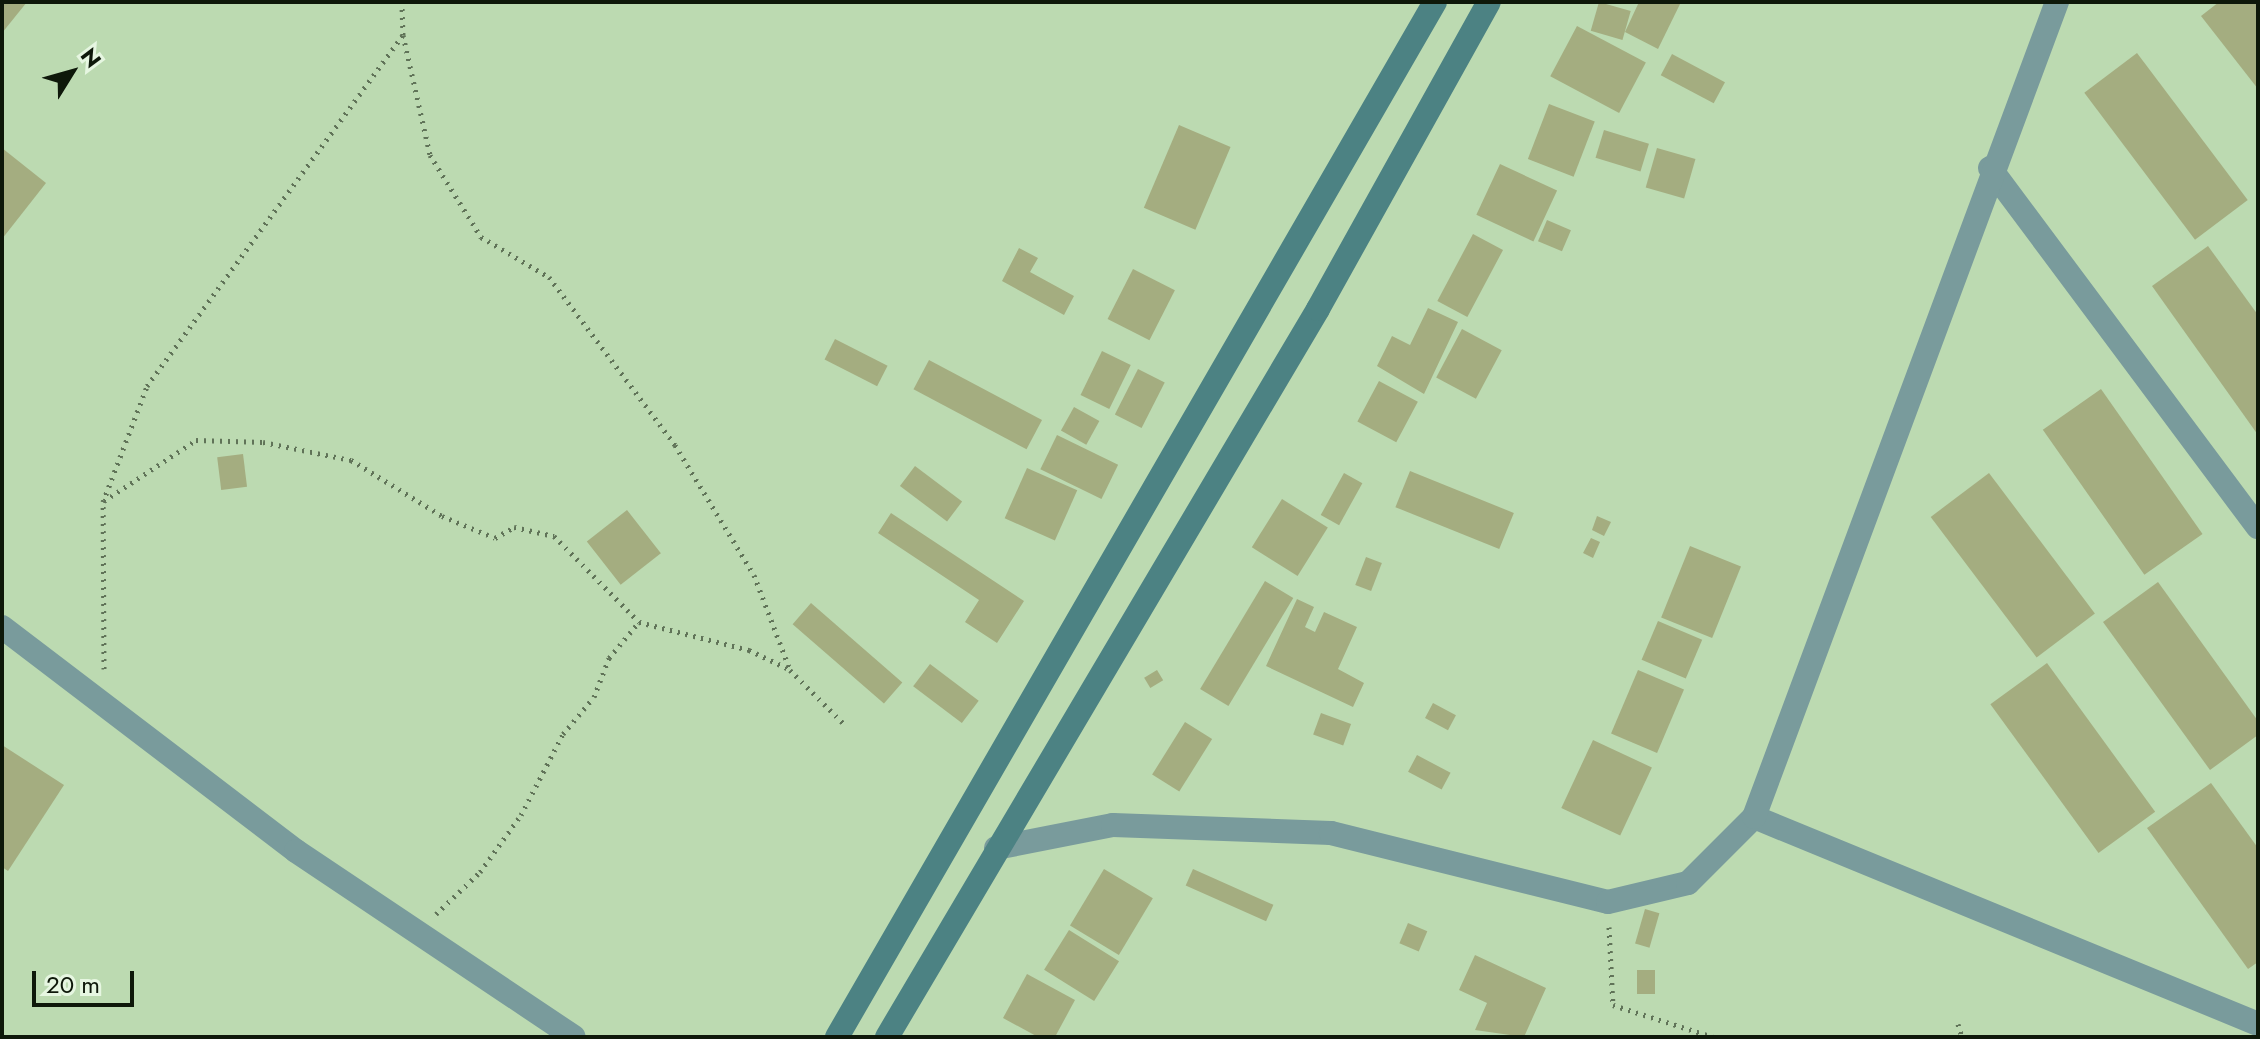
<!DOCTYPE html>
<style>
body{margin:0}
#map{position:relative;width:2260px;height:1039px;overflow:hidden;background:#bcdab1;font-family:Jost,sans-serif}
div>[style]{position:absolute}
[style*='--x']{left:calc(var(--x)*1px);top:calc(var(--y)*1px);width:calc(var(--w)*1px);rotate:calc(var(--a)*1deg)}
.building>*{inset:0;background:#a4ad80;transform-origin:0 0}
.path>*{height:5px;margin-top:-2.5px;transform-origin:0;background:repeating-linear-gradient(90deg,#607358 0 2px,transparent 0 8px)}
.street>*{height:24px;margin:-12px;padding:0 12px;transform-origin:12px;border-radius:12px;background:#799b9c}
.secondary>*{height:24px;margin:-12px;padding:0 12px;transform-origin:12px;border-radius:12px;background:#4c8283}
span{translate:-50% -50%;white-space:nowrap;text-align:center;line-height:1.15;-webkit-text-stroke:6px #e6f6e1;paint-order:stroke}
.frame{position:absolute;inset:0;border:4px solid #0e180a;pointer-events:none}
.north{position:absolute;left:32px;top:32px;width:80px;height:80px;-webkit-text-stroke:6px #e6f6e1;paint-order:stroke;rotate:53deg;font-size:22px;font-weight:700;line-height:32px;text-align:center;color:#0e180a}
.north::after{content:'';display:block;margin:auto;width:28px;height:36px;background:#0e180a;clip-path:polygon(50% 0,100% 100%,50% 72%,0 100%)}
.scale{position:absolute;left:32px;top:971px;width:102px;height:36px;box-sizing:border-box;border:4px solid #0e180a;border-top:0;padding-left:10px;font-size:24px;line-height:28px;white-space:nowrap;color:#0e180a;-webkit-text-stroke:6px #e6f6e1;paint-order:stroke}
</style>
<div id="map">
<div class="building">
<div style="clip-path:polygon(2px 2px,27px 2px,2px 33px)"></div>
<div style="left:1599px;top:2px;width:33px;height:30px;rotate:16deg"></div>
<div style="clip-path:polygon(1639px 2px,1681px 2px,1658px 49px,1625px 32px)"></div>
<div style="clip-path:polygon(2219px 2px,2258px 2px,2258px 89px,2201px 16px)"></div>
<div style="left:1577px;top:26px;width:78px;height:57px;rotate:28deg"></div>
<div style="left:2137px;top:53px;width:184px;height:66px;rotate:53deg"></div>
<div style="left:1672px;top:54px;width:60px;height:24px;rotate:28deg"></div>
<div style="left:1549px;top:104px;width:49px;height:59px;rotate:21deg"></div>
<div style="left:1179px;top:125px;width:56px;height:90px;rotate:23deg"></div>
<div style="left:1604px;top:130px;width:47px;height:29px;rotate:17deg"></div>
<div style="clip-path:polygon(2px 148px,46px 183px,2px 239px)"></div>
<div style="left:1657px;top:148px;width:40px;height:41px;rotate:16deg"></div>
<div style="left:1500px;top:164px;width:63px;height:56px;rotate:25deg"></div>
<div style="left:1547px;top:220px;width:26px;height:23px;rotate:23deg"></div>
<div style="left:1473px;top:234px;width:34px;height:76px;rotate:28deg"></div>
<div style="clip-path:polygon(2208px 246px,2258px 315px,2258px 435px,2152px 286px)"></div>
<div style="clip-path:polygon(1019px 248px,1038px 258px,1030px 272px,1074px 296px,1064px 315px,1002px 281px)"></div>
<div style="left:1133px;top:269px;width:47px;height:56px;rotate:27deg"></div>
<div style="clip-path:polygon(1428px 308px,1458px 322px,1424px 394px,1377px 366px,1392px 336px,1410px 345px)"></div>
<div style="left:1462px;top:329px;width:45px;height:55px;rotate:28deg"></div>
<div style="left:835px;top:339px;width:59px;height:23px;rotate:27deg"></div>
<div style="left:1102px;top:351px;width:32px;height:49px;rotate:26deg"></div>
<div style="left:929px;top:360px;width:128px;height:33px;rotate:28deg"></div>
<div style="left:1138px;top:369px;width:30px;height:51px;rotate:27deg"></div>
<div style="left:1379px;top:381px;width:44px;height:46px;rotate:28deg"></div>
<div style="left:2101px;top:389px;width:177px;height:71px;rotate:55deg"></div>
<div style="left:1074px;top:407px;width:29px;height:27px;rotate:29deg"></div>
<div style="left:1057px;top:435px;width:68px;height:38px;rotate:26deg"></div>
<div style="left:243px;top:454px;width:33px;height:26px;rotate:83deg"></div>
<div style="left:915px;top:466px;width:59px;height:25px;rotate:37deg"></div>
<div style="left:1027px;top:468px;width:55px;height:55px;rotate:24deg"></div>
<div style="left:1410px;top:471px;width:112px;height:39px;rotate:22deg"></div>
<div style="left:1344px;top:473px;width:21px;height:48px;rotate:29deg"></div>
<div style="left:1989px;top:473px;width:176px;height:73px;rotate:53deg"></div>
<div style="left:1282px;top:499px;width:54px;height:57px;rotate:32deg"></div>
<div style="left:627px;top:510px;width:55px;height:51px;rotate:52deg"></div>
<div style="clip-path:polygon(891px 513px,1024px 601px,997px 643px,965px 622px,979px 600px,878px 533px)"></div>
<div style="clip-path:polygon(1597px 516px,1611px 522px,1604px 536px,1592px 530px)"></div>
<div style="clip-path:polygon(1591px 538px,1600px 542px,1593px 558px,1583px 553px)"></div>
<div style="left:1690px;top:546px;width:55px;height:77px;rotate:22deg"></div>
<div style="left:1366px;top:557px;width:17px;height:30px;rotate:21deg"></div>
<div style="left:1265px;top:581px;width:33px;height:126px;rotate:31deg"></div>
<div style="clip-path:polygon(2158px 582px,2258px 721px,2258px 735px,2210px 770px,2103px 622px)"></div>
<div style="clip-path:polygon(1297px 599px,1314px 607px,1305px 627px,1315px 632px,1324px 612px,1357px 627px,1338px 669px,1364px 683px,1353px 707px,1266px 666px)"></div>
<div style="left:811px;top:603px;width:121px;height:28px;rotate:41deg"></div>
<div style="left:1658px;top:621px;width:48px;height:42px;rotate:23deg"></div>
<div style="left:2047px;top:663px;width:184px;height:70px;rotate:54deg"></div>
<div style="left:930px;top:664px;width:61px;height:28px;rotate:37deg"></div>
<div style="left:1157px;top:670px;width:12px;height:15px;rotate:59deg"></div>
<div style="left:1638px;top:670px;width:50px;height:69px;rotate:23deg"></div>
<div style="left:1433px;top:703px;width:26px;height:17px;rotate:28deg"></div>
<div style="left:1321px;top:713px;width:32px;height:23px;rotate:20deg"></div>
<div style="left:1185px;top:722px;width:32px;height:62px;rotate:32deg"></div>
<div style="left:1593px;top:740px;width:65px;height:75px;rotate:25deg"></div>
<div style="clip-path:polygon(2px 745px,64px 785px,8px 871px,2px 867px)"></div>
<div style="left:1417px;top:755px;width:38px;height:19px;rotate:28deg"></div>
<div style="clip-path:polygon(2211px 783px,2258px 848px,2258px 962px,2248px 969px,2147px 828px)"></div>
<div style="left:1104px;top:869px;width:57px;height:66px;rotate:31deg"></div>
<div style="left:1193px;top:869px;width:88px;height:18px;rotate:24deg"></div>
<div style="left:1645px;top:909px;width:15px;height:36px;rotate:16deg"></div>
<div style="left:1408px;top:923px;width:21px;height:22px;rotate:23deg"></div>
<div style="left:1069px;top:930px;width:59px;height:47px;rotate:32deg"></div>
<div style="clip-path:polygon(1475px 955px,1546px 988px,1524px 1037px,1475px 1030px,1487px 1003px,1459px 990px)"></div>
<div style="left:1637px;top:970px;width:18px;height:24px"></div>
<div style="clip-path:polygon(1027px 974px,1075px 1000px,1055px 1037px,1038px 1037px,1003px 1018px)"></div>
</div>
<div class="path">
<div style="--x:403;--y:35;--w:123;--a:77.3"></div>
<div style="--x:430;--y:155;--w:97;--a:58.1"></div>
<div style="--x:481;--y:237;--w:79;--a:30.5"></div>
<div style="--x:549;--y:277;--w:210;--a:53.1"></div>
<div style="--x:675;--y:445;--w:152;--a:58.7"></div>
<div style="--x:754;--y:575;--w:102;--a:69.2"></div>
<div style="--x:790;--y:670;--w:75;--a:45"></div>
<div style="--x:104;--y:501;--w:110;--a:-33.5"></div>
<div style="--x:196;--y:440;--w:67;--a:1.7"></div>
<div style="--x:263;--y:442;--w:90;--a:11.6"></div>
<div style="--x:351;--y:460;--w:107;--a:31.6"></div>
<div style="--x:442;--y:516;--w:57;--a:22.5"></div>
<div style="--x:495;--y:538;--w:22;--a:-30"></div>
<div style="--x:514;--y:527;--w:41;--a:12.7"></div>
<div style="--x:554;--y:536;--w:121;--a:45.3"></div>
<div style="--x:639;--y:622;--w:114;--a:14.3"></div>
<div style="--x:749;--y:650;--w:44;--a:25.4"></div>
<div style="--x:104;--y:669;--w:167;--a:-90.3"></div>
<div style="--x:103;--y:502;--w:124;--a:-69.2"></div>
<div style="--x:147;--y:386;--w:434;--a:-53.9"></div>
<div style="--x:403;--y:35;--w:33;--a:-92"></div>
<div style="--x:436;--y:914;--w:61;--a:-43.7"></div>
<div style="--x:480;--y:872;--w:70;--a:-54.3"></div>
<div style="--x:521;--y:815;--w:91;--a:-62.6"></div>
<div style="--x:563;--y:734;--w:48;--a:-50"></div>
<div style="--x:594;--y:697;--w:42;--a:-69"></div>
<div style="--x:609;--y:658;--w:47;--a:-50.2"></div>
<div style="--x:1609;--y:927;--w:78;--a:87.1"></div>
<div style="--x:1613;--y:1005;--w:105;--a:17.7"></div>
<div style="--x:1958;--y:1024;--w:14;--a:73"></div>
</div>
<div class="street">
<div style="--x:1990;--y:168;--w:448;--a:53.3"></div>
<div style="--x:2;--y:627;--w:370;--a:37.3"></div>
<div style="--x:296;--y:851;--w:334;--a:33.8"></div>
<div style="--x:1754;--y:817;--w:545;--a:22.33"></div>
<div style="--x:996;--y:848;--w:119;--a:-11.1"></div>
<div style="--x:1113;--y:825;--w:218;--a:2.1"></div>
<div style="--x:1331;--y:833;--w:285;--a:14"></div>
<div style="--x:1608;--y:902;--w:82;--a:-13.4"></div>
<div style="--x:1688;--y:883;--w:93;--a:-45"></div>
<div style="--x:1754;--y:817;--w:870;--a:-69.61"></div>
</div>
<div class="secondary">
<div style="--x:837;--y:1037;--w:1195;--a:-59.98"></div>
<div style="--x:887;--y:1037;--w:846;--a:-59.37"></div>
<div style="--x:1318;--y:309;--w:351;--a:-60.9"></div>
</div>
<div class="frame"></div>
<div class="north">N</div>
<div class="scale">20 m</div>
</div>
